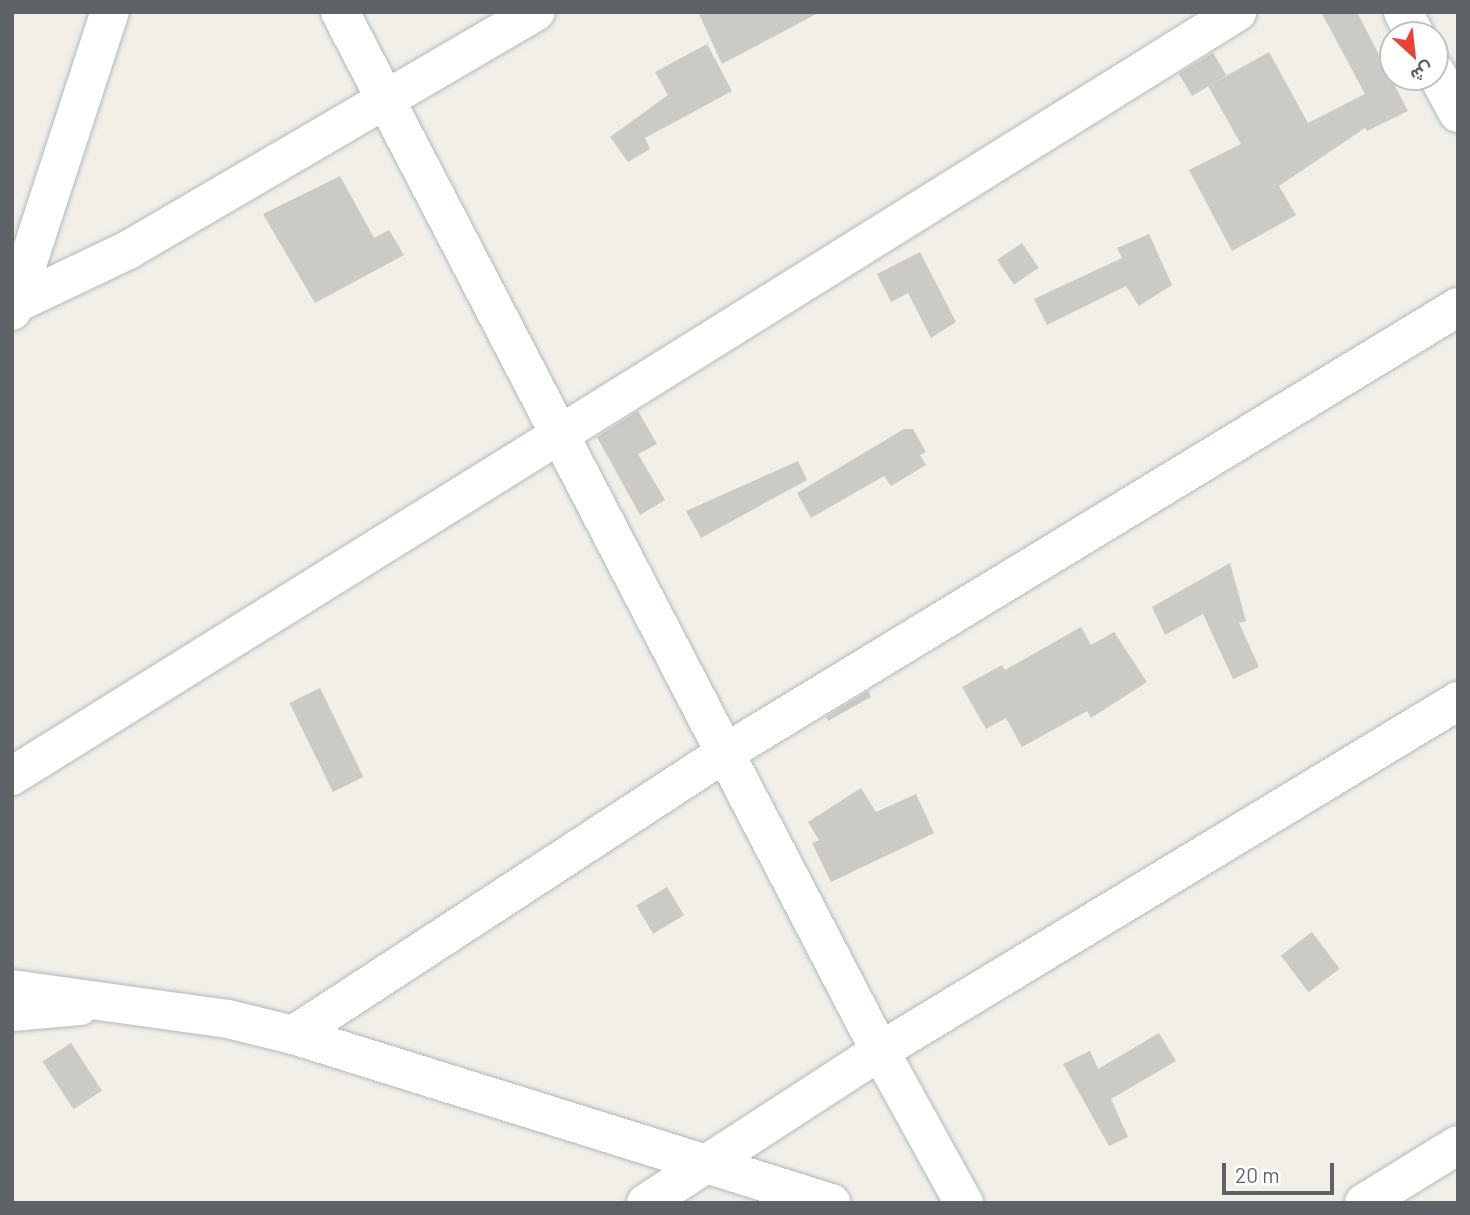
<!DOCTYPE html>
<meta charset="utf-8">
<style>
body{margin:0}
#map{position:relative;width:1470px;height:1215px;overflow:hidden;background:#f1efe8;font-family:Barlow,Vazirmatn,sans-serif}
div>[style]{position:absolute}
[style*='--x']{left:calc(var(--x)*1px);top:calc(var(--y)*1px);width:calc(var(--w)*1px);rotate:calc(var(--a)*1deg)}
.building>*{inset:0;background:#cccac5;transform-origin:0 0}
.roads{filter:drop-shadow(0 0 2px #b5b8bc) drop-shadow(0 0 2px #b5b8bc)}
.minor>*{height:38px;margin:-19px;padding:0 19px;transform-origin:19px;border-radius:19px;background:#fff}
.tertiary>*{height:38px;margin:-19px;padding:0 19px;transform-origin:19px;border-radius:19px;background:#fff}
span{translate:-50% -50%;white-space:nowrap;text-align:center;line-height:1.15;-webkit-text-stroke:5px #fff;paint-order:stroke}
.frame{position:absolute;inset:0;border:14px solid #5f6368;pointer-events:none}
.north{position:absolute;left:1379px;top:21px;width:70px;height:70px;box-sizing:border-box;background:#fff;border:2px solid #bfc1c3;border-radius:50%;rotate:153deg;font-size:19px;font-weight:700;line-height:28px;text-align:center;color:#5f6368}
.north::after{content:'';display:block;margin:auto;width:24px;height:32px;background:#ea4335;clip-path:polygon(50% 0,100% 100%,50% 72%,0 100%)}
.scale{position:absolute;left:1222px;top:1163px;width:112px;height:32px;box-sizing:border-box;border:4px solid #5f6368;border-top:0;padding-left:9px;font-size:21px;line-height:24px;white-space:nowrap;color:#5f6368;-webkit-text-stroke:5px #fff;paint-order:stroke}
</style>
<div id="map">
<div class="building">
<div style="clip-path:polygon(698px 12px,820px 12px,722px 64px)"></div>
<div style="clip-path:polygon(1321px 12px,1357px 12px,1408px 111px,1367px 131px,1365px 128px,1279px 186px,1296px 215px,1232px 251px,1189px 170px,1241px 144px,1208px 86px,1269px 52px,1308px 123px,1365px 94px)"></div>
<div style="clip-path:polygon(707px 44px,732px 91px,645px 138px,650px 149px,628px 162px,610px 137px,668px 95px,655px 72px)"></div>
<div style="left:1213px;top:53px;width:26px;height:40px;rotate:59deg"></div>
<div style="clip-path:polygon(340px 176px,374px 238px,389px 230px,404px 255px,315px 303px,263px 214px)"></div>
<div style="clip-path:polygon(1149px 234px,1172px 285px,1139px 306px,1126px 286px,1047px 325px,1034px 299px,1122px 258px,1117px 248px)"></div>
<div style="left:1022px;top:243px;width:30px;height:30px;rotate:56deg"></div>
<div style="clip-path:polygon(920px 252px,956px 322px,931px 338px,908px 293px,891px 302px,877px 274px)"></div>
<div style="clip-path:polygon(638px 411px,657px 444px,638px 454px,665px 500px,640px 515px,597px 437px)"></div>
<div style="clip-path:polygon(904px 429px,913px 429px,926px 452px,920px 455px,926px 465px,891px 486px,884px 476px,811px 518px,797px 493px)"></div>
<div style="clip-path:polygon(798px 461px,807px 480px,701px 538px,686px 511px)"></div>
<div style="clip-path:polygon(1230px 563px,1246px 621px,1239px 623px,1259px 667px,1233px 679px,1203px 614px,1165px 635px,1152px 607px)"></div>
<div style="clip-path:polygon(1081px 627px,1091px 645px,1114px 632px,1147px 682px,1091px 718px,1087px 711px,1022px 747px,1006px 718px,986px 729px,962px 687px,1002px 665px,1005px 670px)"></div>
<div style="left:320px;top:688px;width:99px;height:34px;rotate:64deg"></div>
<div style="clip-path:polygon(868px 691px,871px 697px,828px 721px,826px 717px)"></div>
<div style="clip-path:polygon(861px 788px,876px 812px,916px 794px,934px 833px,831px 882px,812px 843px,819px 840px,808px 822px)"></div>
<div style="left:667px;top:887px;width:33px;height:36px;rotate:59deg"></div>
<div style="left:1312px;top:932px;width:46px;height:39px;rotate:53deg"></div>
<div style="clip-path:polygon(1159px 1033px,1176px 1061px,1111px 1099px,1128px 1137px,1109px 1146px,1063px 1064px,1090px 1051px,1098px 1069px)"></div>
<div style="left:71px;top:1043px;width:57px;height:34px;rotate:57deg"></div>
</div>
<div class="roads">
<div class="minor">
<div style="--x:340;--y:12;--w:1171;--a:62.54"></div>
<div style="--x:880;--y:1051;--w:174;--a:61.1"></div>
<div style="--x:1403;--y:12;--w:26;--a:62"></div>
<div style="--x:1435;--y:71;--w:48;--a:61.3"></div>
<div style="--x:15;--y:304;--w:125;--a:-25.5"></div>
<div style="--x:128;--y:250;--w:472;--a:-30.3"></div>
<div style="--x:12;--y:311;--w:315;--a:-71.9"></div>
<div style="--x:12;--y:776;--w:1444;--a:-31.95"></div>
<div style="--x:12;--y:1012;--w:68;--a:-5"></div>
<div style="--x:293;--y:1035;--w:516;--a:-33.14"></div>
<div style="--x:725;--y:753;--w:858;--a:-31.32"></div>
<div style="--x:646;--y:1203;--w:279;--a:-33"></div>
<div style="--x:880;--y:1051;--w:676;--a:-31.2"></div>
<div style="--x:1364;--y:1203;--w:110;--a:-31.7"></div>
</div>
<div class="tertiary">
<div style="--x:12;--y:989;--w:218;--a:7.9"></div>
<div style="--x:228;--y:1019;--w:67;--a:13.8"></div>
<div style="--x:293;--y:1035;--w:564;--a:17.34"></div>
</div>
</div>
<div class="frame"></div>
<div class="north">ش</div>
<div class="scale">20 m</div>
</div>
